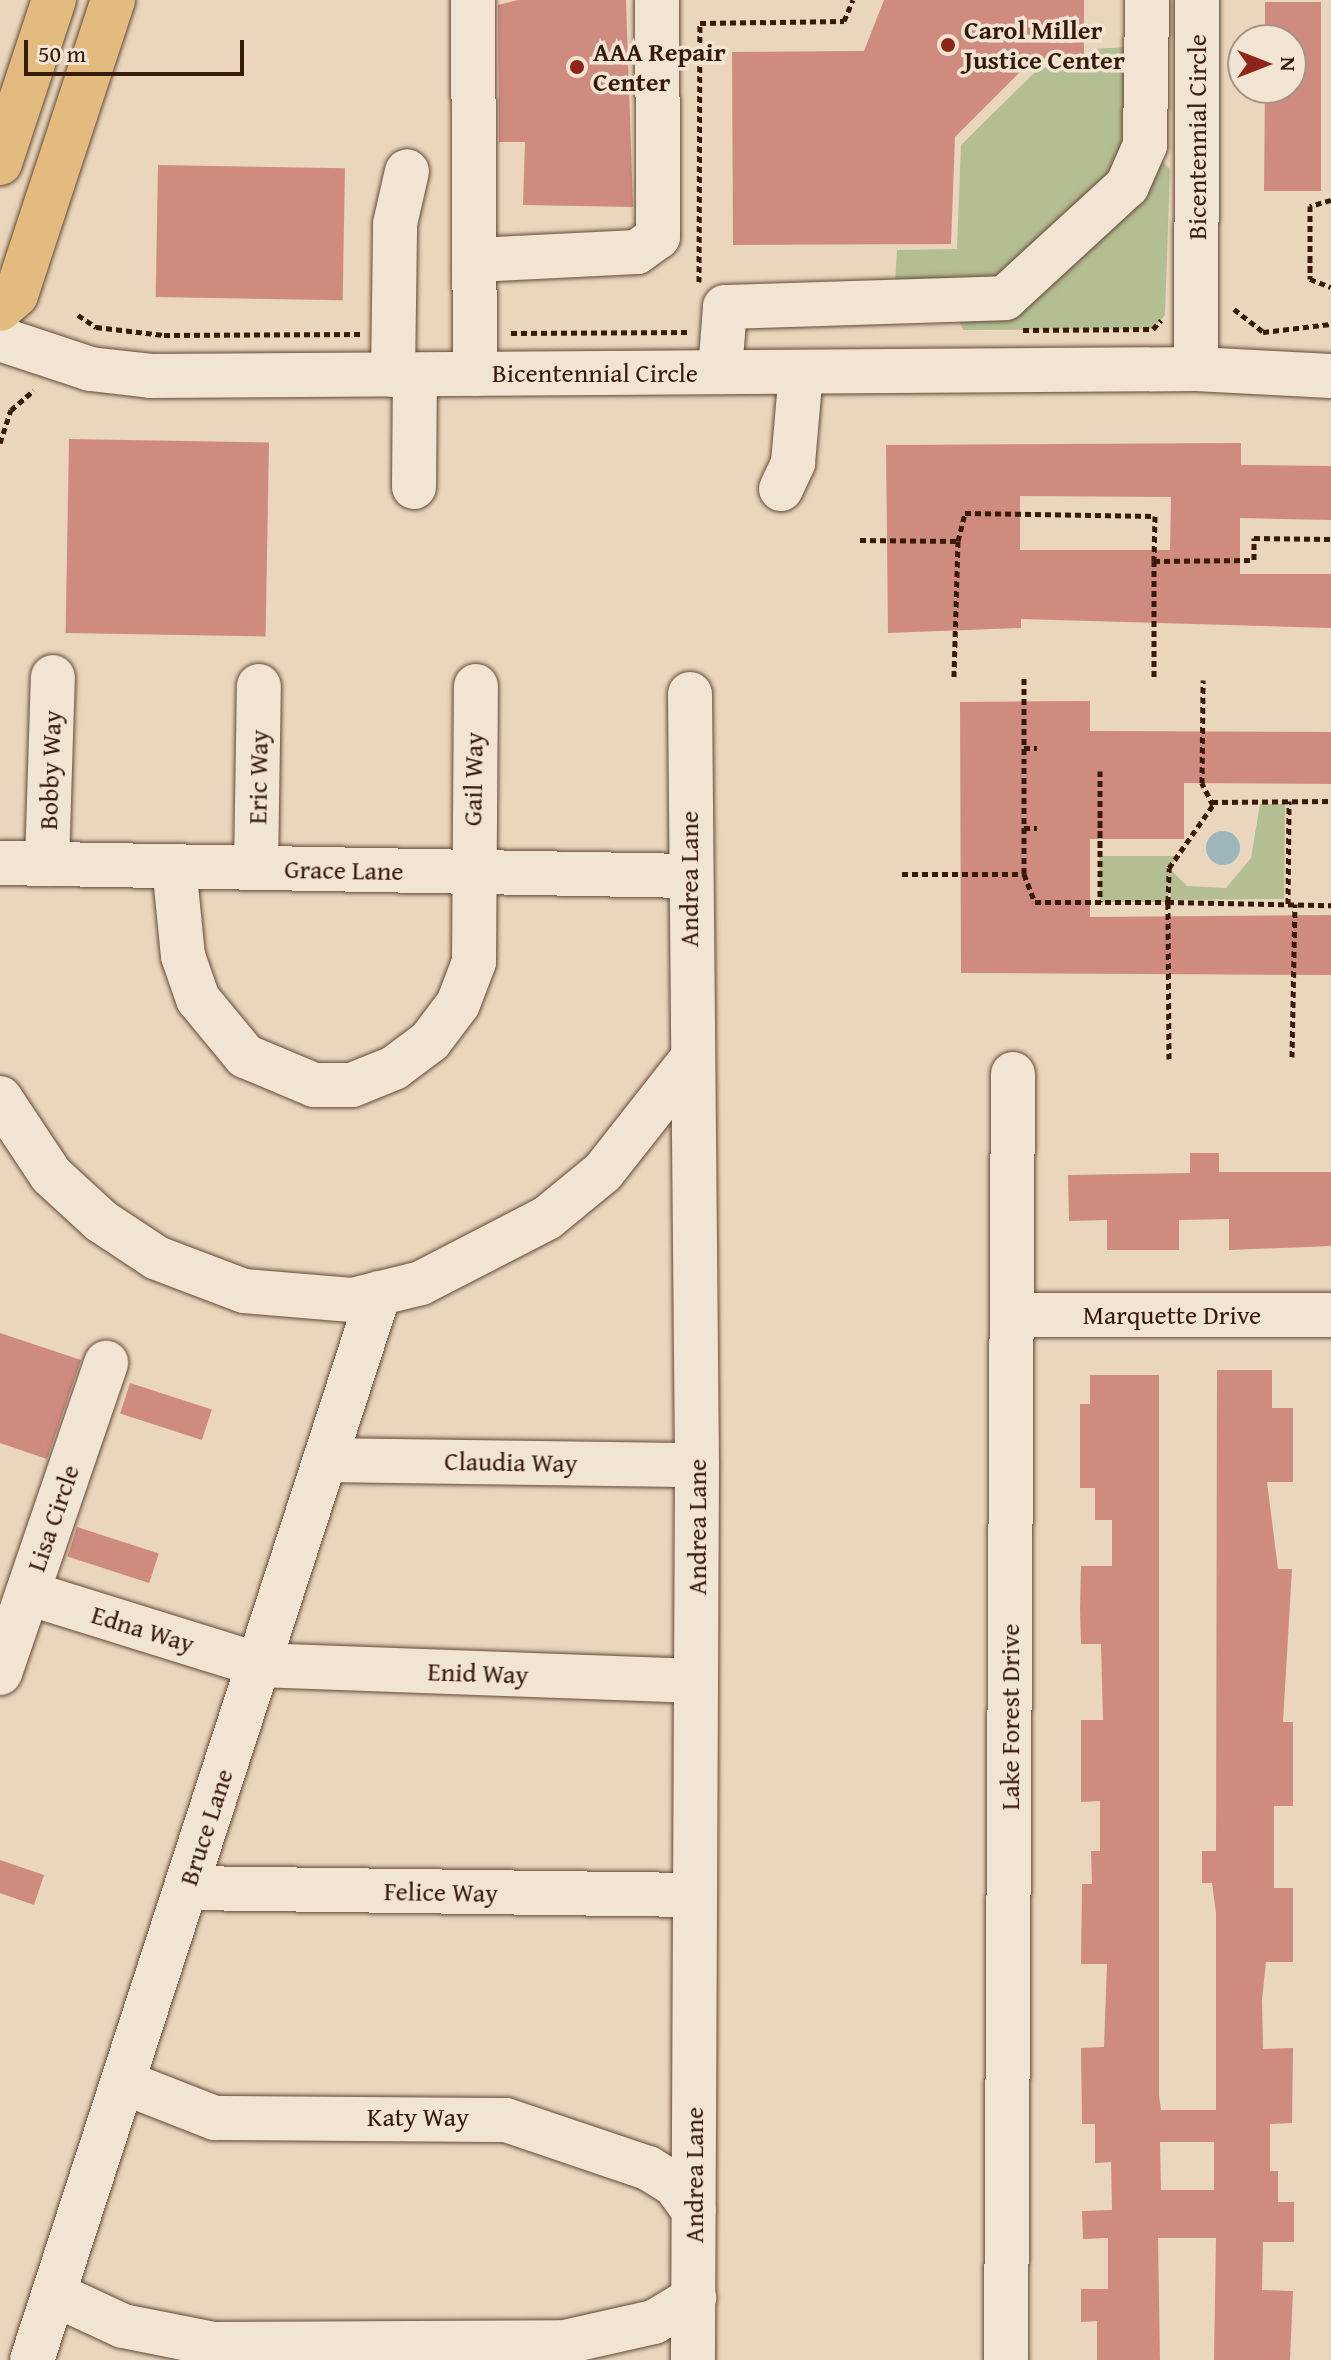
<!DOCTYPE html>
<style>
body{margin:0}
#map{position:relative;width:1331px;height:2360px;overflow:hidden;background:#e9d6bc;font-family:"Gentium Book Plus",serif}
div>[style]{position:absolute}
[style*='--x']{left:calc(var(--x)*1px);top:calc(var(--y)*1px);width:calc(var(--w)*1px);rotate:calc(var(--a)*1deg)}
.green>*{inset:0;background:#b4be93}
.water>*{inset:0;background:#9db6bb}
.round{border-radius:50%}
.building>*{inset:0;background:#cf8b7d;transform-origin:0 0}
.path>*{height:5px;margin-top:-2.5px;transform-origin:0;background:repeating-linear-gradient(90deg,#371a0a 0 6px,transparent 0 10px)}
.roads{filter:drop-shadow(0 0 2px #644936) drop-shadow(0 0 2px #644936)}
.minor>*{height:44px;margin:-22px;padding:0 22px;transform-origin:22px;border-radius:22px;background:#f1e4d3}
.major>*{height:44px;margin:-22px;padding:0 22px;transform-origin:22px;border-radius:22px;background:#e4bb7e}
.dots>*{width:22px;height:22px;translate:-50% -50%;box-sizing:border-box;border:4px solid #f1e4d3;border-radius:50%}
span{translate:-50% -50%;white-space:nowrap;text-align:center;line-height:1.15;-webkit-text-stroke:7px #f1e4d3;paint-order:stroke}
.poi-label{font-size:26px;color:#371a0a;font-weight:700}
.left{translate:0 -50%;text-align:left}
.street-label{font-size:26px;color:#371a0a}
.north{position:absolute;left:1227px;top:24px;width:80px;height:80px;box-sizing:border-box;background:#f1e4d3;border:2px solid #a79383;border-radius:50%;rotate:90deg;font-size:22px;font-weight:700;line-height:32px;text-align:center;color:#371a0a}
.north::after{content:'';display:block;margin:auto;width:28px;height:36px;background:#8f2418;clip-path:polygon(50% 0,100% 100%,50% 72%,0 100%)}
.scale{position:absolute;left:24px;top:40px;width:220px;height:36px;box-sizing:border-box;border:4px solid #371a0a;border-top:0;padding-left:10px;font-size:24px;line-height:28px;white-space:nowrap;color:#371a0a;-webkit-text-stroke:6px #f1e4d3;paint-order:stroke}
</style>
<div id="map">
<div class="green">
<div style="clip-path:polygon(1128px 47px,1126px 128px,1170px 169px,1165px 315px,1153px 329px,963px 330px,948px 293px,894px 302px,897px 250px,957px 249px,961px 145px,1040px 67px,1086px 67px,1093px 49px)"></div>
<div style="clip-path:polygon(1260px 804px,1285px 804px,1284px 899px,1171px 900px,1169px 881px,1168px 902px,1100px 902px,1099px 856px,1178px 856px,1169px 868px,1187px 886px,1226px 888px,1251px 858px)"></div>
</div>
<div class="water">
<div class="round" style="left:1206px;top:831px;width:34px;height:34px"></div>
</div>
<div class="building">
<div style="clip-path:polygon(518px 0,626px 0,633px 207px,523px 205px,525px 142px,499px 142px,498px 5px)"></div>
<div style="clip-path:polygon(884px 0,1084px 0,1084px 57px,1033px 59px,955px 137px,951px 244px,733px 245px,732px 52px,864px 51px)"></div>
<div style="clip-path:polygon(1265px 2px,1321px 2px,1321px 191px,1264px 191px,1265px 88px,1291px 88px,1291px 40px,1265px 40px)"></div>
<div style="left:158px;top:165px;width:187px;height:132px;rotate:1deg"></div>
<div style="left:69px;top:439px;width:200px;height:194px;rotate:1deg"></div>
<div style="clip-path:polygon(evenodd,1241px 443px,1241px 465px,1331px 466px,1331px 520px,1240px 518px,1240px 574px,1331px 574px,1331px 628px,1021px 619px,1021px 628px,888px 633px,886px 445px,1241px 443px,1020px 496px,1171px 497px,1170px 550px,1020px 550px,1020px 496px)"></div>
<div style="clip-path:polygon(1090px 701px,1090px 731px,1331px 732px,1331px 784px,1184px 783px,1184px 839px,1090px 839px,1090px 917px,1331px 915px,1331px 975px,961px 973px,960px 702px)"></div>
<div style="clip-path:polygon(1190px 1153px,1219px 1153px,1219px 1172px,1331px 1172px,1331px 1246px,1229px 1250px,1229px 1219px,1179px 1220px,1179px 1250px,1107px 1250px,1107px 1220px,1069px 1221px,1068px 1175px,1190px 1173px)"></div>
<div style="clip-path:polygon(0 1333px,81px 1360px,47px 1459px,0 1443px)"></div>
<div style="clip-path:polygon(evenodd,1217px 1370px,1272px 1370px,1272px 1408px,1293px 1408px,1293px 1482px,1267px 1482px,1278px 1569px,1292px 1569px,1283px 1722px,1293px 1722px,1293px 1806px,1274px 1806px,1274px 1888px,1293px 1888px,1293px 1962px,1266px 1962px,1262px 2000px,1263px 2049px,1293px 2048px,1292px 2123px,1270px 2124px,1270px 2171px,1278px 2171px,1278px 2202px,1294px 2202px,1294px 2242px,1263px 2242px,1262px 2290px,1293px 2291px,1290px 2360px,1214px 2360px,1216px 2238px,1158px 2238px,1160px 2360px,1097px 2360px,1097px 2321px,1081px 2322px,1081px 2289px,1108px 2289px,1108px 2238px,1083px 2239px,1082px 2211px,1112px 2210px,1111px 2162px,1095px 2163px,1095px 2124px,1082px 2124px,1081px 2048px,1104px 2047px,1107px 1964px,1081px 1964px,1082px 1884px,1092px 1884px,1091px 1851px,1100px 1851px,1100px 1801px,1081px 1802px,1081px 1720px,1103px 1720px,1101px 1644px,1081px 1644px,1080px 1610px,1081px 1566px,1112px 1566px,1112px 1520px,1095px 1520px,1095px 1488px,1080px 1488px,1080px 1404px,1090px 1404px,1090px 1375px,1159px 1375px,1159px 2095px,1161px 2110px,1216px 2110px,1216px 1913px,1212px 1883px,1202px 1883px,1202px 1851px,1216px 1851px,1217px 1370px,1160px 2142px,1214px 2142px,1214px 2190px,1161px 2190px,1160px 2142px)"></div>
<div style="left:130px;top:1383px;width:86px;height:32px;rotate:18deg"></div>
<div style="left:77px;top:1527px;width:86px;height:31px;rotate:18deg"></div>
<div style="clip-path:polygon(0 1860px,44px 1875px,34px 1905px,0 1893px)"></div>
</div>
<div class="path">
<div style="--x:1331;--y:200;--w:22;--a:164"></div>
<div style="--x:1310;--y:206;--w:73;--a:90"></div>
<div style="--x:1310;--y:279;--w:22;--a:21"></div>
<div style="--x:699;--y:282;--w:259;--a:-89.8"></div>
<div style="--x:700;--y:23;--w:144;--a:-0.8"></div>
<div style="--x:844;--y:21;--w:23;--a:-67"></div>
<div style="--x:1234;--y:309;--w:37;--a:38"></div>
<div style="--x:1263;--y:332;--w:68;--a:-6.7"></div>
<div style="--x:78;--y:315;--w:22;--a:34"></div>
<div style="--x:96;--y:327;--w:68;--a:6.7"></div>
<div style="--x:164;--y:335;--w:197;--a:-0.3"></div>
<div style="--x:1023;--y:330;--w:130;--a:-0.4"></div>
<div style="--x:1153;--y:329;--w:12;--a:-48"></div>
<div style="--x:511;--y:333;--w:178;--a:-0.3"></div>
<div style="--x:0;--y:443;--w:35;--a:-72"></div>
<div style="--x:11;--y:410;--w:30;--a:-41"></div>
<div style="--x:860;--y:540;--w:98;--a:0.6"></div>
<div style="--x:958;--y:541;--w:136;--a:91.7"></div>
<div style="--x:958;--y:541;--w:29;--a:-76"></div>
<div style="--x:965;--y:513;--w:190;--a:0.9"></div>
<div style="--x:1155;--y:516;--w:45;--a:91.3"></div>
<div style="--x:1154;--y:561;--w:100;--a:-0.6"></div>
<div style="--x:1254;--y:560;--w:22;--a:-90"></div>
<div style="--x:1254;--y:538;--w:77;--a:0.7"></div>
<div style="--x:1154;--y:561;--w:119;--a:90"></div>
<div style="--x:1024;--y:678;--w:196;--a:90"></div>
<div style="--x:1024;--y:874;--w:30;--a:69"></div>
<div style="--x:1035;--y:902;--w:133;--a:0"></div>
<div style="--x:1168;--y:902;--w:34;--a:-88"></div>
<div style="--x:1169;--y:868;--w:77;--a:-55.1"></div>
<div style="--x:1213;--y:805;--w:25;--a:-117"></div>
<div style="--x:1202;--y:783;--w:103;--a:-89.4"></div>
<div style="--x:1024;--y:748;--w:13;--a:0"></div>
<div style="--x:1100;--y:771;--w:131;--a:90"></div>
<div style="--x:1212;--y:802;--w:119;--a:-0.5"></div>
<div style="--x:1024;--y:828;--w:13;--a:0"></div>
<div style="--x:902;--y:874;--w:122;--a:0"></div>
<div style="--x:1288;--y:904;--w:103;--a:-89.4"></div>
<div style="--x:1292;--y:1057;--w:153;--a:-88.9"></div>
<div style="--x:1169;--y:1059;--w:157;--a:-90.4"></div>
<div style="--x:1168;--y:902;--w:163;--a:1.1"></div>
</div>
<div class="roads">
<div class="minor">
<div style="--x:473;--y:0;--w:374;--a:89.7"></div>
<div style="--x:475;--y:260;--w:162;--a:-2.8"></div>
<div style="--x:637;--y:252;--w:26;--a:-36"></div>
<div style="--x:658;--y:237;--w:237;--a:-90.2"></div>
<div style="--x:0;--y:339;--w:95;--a:18.4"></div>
<div style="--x:90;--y:369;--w:61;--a:6.5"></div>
<div style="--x:151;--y:376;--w:1045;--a:-0.38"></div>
<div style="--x:1196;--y:369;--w:135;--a:3"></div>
<div style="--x:1196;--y:369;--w:369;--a:-89.8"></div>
<div style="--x:720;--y:372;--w:65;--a:-85.6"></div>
<div style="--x:725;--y:307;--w:280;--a:-1.8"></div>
<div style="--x:1005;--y:298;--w:166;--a:-42.6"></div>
<div style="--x:1127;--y:186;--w:45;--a:-66.3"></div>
<div style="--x:1145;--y:145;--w:145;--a:-89.2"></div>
<div style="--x:393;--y:375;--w:151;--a:-89.2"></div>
<div style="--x:395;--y:224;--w:54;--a:-77.2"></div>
<div style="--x:414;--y:487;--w:112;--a:-89.5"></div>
<div style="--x:781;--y:489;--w:29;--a:-65"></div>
<div style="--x:793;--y:463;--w:91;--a:-85"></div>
<div style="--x:690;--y:694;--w:771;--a:89.48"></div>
<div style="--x:697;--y:1465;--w:895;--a:90.26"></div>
<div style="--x:0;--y:863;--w:688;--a:1.08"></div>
<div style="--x:47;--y:864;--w:187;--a:-88.2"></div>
<div style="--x:174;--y:866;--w:90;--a:84.3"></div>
<div style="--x:183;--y:956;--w:46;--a:70.8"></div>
<div style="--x:198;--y:999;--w:74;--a:50.5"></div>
<div style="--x:245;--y:1056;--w:75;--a:22.8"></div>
<div style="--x:314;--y:1085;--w:38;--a:0"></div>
<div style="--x:352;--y:1085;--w:45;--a:-22"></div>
<div style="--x:394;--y:1068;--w:45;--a:-36.9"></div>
<div style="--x:430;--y:1041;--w:46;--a:-52.9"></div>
<div style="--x:458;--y:1004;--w:45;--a:-69.1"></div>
<div style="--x:474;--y:962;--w:276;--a:-89.6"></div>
<div style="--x:256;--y:868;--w:182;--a:-89.1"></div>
<div style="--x:0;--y:1098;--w:92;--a:56.5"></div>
<div style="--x:51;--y:1175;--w:68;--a:42.6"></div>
<div style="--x:101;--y:1221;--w:67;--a:33.5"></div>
<div style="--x:157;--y:1258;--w:93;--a:20.8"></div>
<div style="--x:244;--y:1291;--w:108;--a:4.8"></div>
<div style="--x:352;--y:1300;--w:71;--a:-13.8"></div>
<div style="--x:421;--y:1283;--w:142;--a:-27.3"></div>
<div style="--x:547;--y:1218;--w:72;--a:-39.4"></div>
<div style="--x:603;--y:1172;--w:142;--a:-51.8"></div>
<div style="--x:1013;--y:1315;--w:318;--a:0"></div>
<div style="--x:326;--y:1460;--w:371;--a:0.8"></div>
<div style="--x:28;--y:1593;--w:242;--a:17.3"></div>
<div style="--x:259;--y:1665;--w:437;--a:2.1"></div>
<div style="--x:0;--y:1673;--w:328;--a:-71.1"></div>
<div style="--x:187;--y:1888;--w:508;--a:0.79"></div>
<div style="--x:123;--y:2082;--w:99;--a:21.4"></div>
<div style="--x:215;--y:2118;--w:291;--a:0.4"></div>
<div style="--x:506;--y:2120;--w:150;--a:18.7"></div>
<div style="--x:648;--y:2168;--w:32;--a:32"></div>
<div style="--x:675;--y:2185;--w:32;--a:54"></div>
<div style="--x:54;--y:2294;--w:76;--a:24.9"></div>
<div style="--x:123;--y:2326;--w:93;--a:11.2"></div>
<div style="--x:214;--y:2344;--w:351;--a:-0.3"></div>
<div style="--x:565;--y:2342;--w:91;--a:-12.7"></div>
<div style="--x:654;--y:2322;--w:47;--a:-31"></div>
<div style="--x:32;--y:2360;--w:1122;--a:-71.98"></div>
<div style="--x:1006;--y:2360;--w:1286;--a:-89.69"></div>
</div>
<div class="major">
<div style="--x:0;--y:163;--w:172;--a:-71.7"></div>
<div style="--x:0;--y:309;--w:21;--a:-41"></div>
<div style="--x:16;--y:295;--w:311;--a:-71.8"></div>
</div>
</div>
<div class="dots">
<div style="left:948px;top:45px;background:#8f2418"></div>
<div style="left:577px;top:67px;background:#8f2418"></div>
</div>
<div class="poi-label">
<span class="left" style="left:964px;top:45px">Carol Miller<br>Justice Center</span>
<span class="left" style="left:593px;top:67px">AAA Repair<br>Center</span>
</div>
<div class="street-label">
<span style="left:1197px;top:137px;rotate:-90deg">Bicentennial Circle</span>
<span style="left:595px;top:373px">Bicentennial Circle</span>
<span style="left:50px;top:770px;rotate:-88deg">Bobby Way</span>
<span style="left:258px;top:777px;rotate:-89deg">Eric Way</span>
<span style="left:473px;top:779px;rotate:-89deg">Gail Way</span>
<span style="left:344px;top:870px;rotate:1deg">Grace Lane</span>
<span style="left:689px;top:879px;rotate:-90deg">Andrea Lane</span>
<span style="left:1172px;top:1315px">Marquette Drive</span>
<span style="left:511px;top:1462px;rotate:1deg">Claudia Way</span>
<span style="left:53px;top:1518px;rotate:-71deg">Lisa Circle</span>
<span style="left:697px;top:1527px;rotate:-90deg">Andrea Lane</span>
<span style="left:143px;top:1629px;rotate:17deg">Edna Way</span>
<span style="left:478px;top:1673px;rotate:2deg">Enid Way</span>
<span style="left:1010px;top:1717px;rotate:-90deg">Lake Forest Drive</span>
<span style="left:206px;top:1827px;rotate:-72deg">Bruce Lane</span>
<span style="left:441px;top:1892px;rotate:1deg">Felice Way</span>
<span style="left:418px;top:2117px">Katy Way</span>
<span style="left:694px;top:2175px;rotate:-90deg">Andrea Lane</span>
</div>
<div class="north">N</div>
<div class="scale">50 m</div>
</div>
